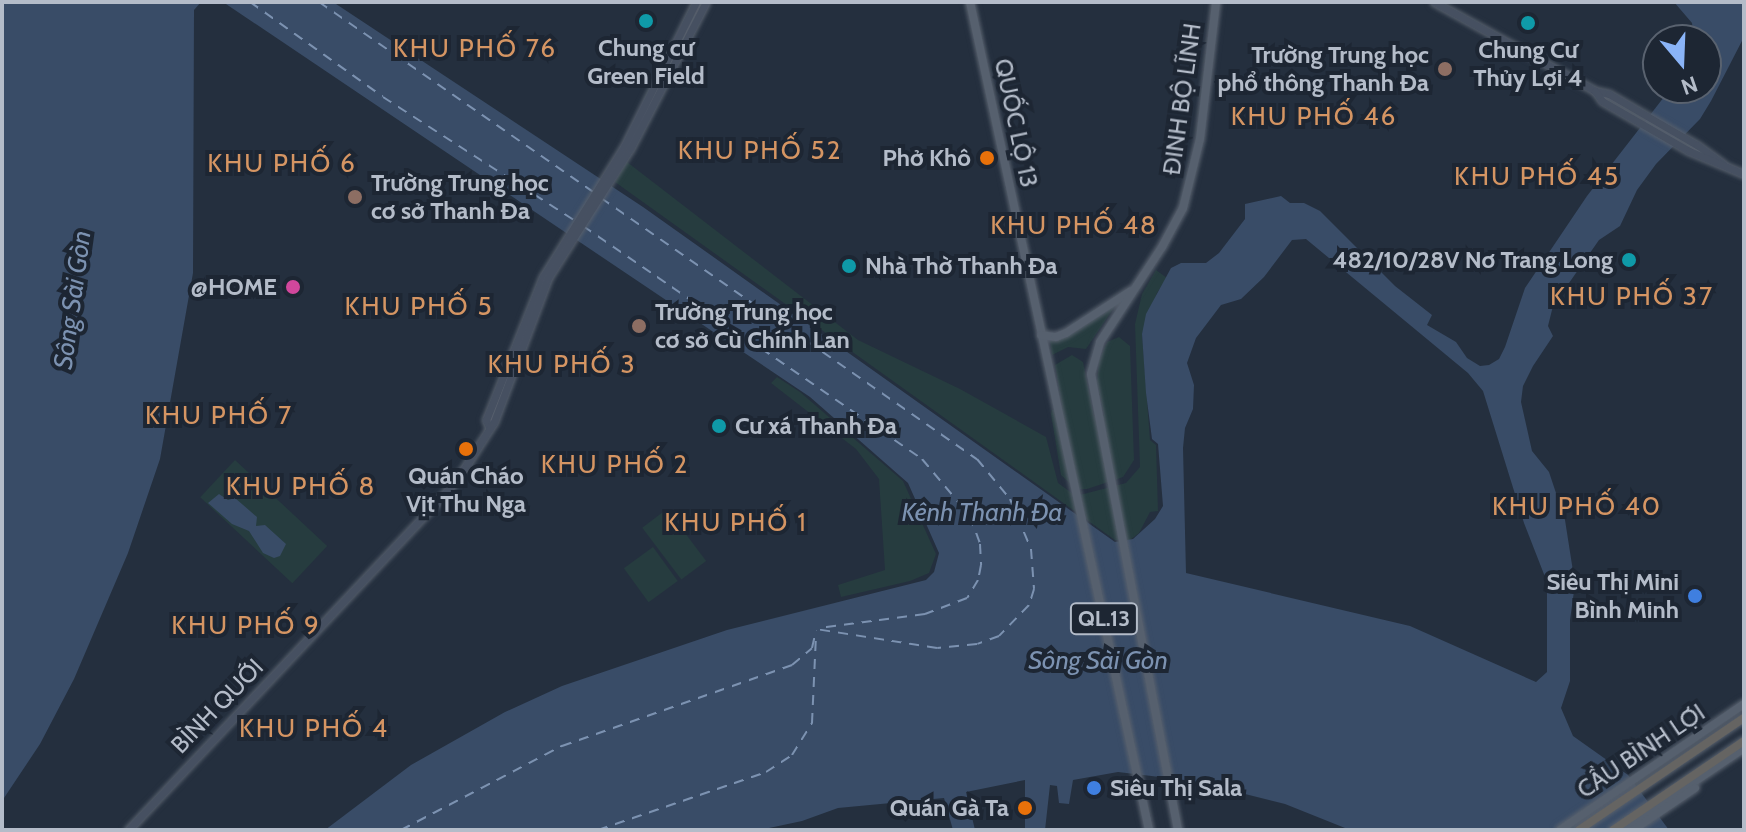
<!DOCTYPE html>
<meta charset="utf-8">
<style>
body{margin:0}
#map{position:relative;width:1746px;height:832px;overflow:hidden;background:#242f3e;font-family:Cabin,sans-serif}
div>[style]{position:absolute}
[style*='--x']{left:calc(var(--x)*1px);top:calc(var(--y)*1px);width:calc(var(--w)*1px);rotate:calc(var(--a)*1deg)}
.green>*{inset:0;background:#263c3f;transform-origin:0 0}
.water>*{inset:0;background:#394c67}
.ferry>*{height:2px;margin-top:-1px;transform-origin:0;background:repeating-linear-gradient(90deg,#7c92b1 0 10px,transparent 0 18px)}
.roads{filter:drop-shadow(0 0 2px #565f6c) drop-shadow(0 0 2px #565f6c)}
.secondary>*{height:7px;margin:-3.5px;padding:0 3.5px;transform-origin:3.5px;border-radius:3.5px;background:#465061}
.primary>*{height:8px;margin:-4px;padding:0 4px;transform-origin:4px;border-radius:4px;background:#56606e}
.trunk>*{height:8px;margin:-4px;padding:0 4px;transform-origin:4px;border-radius:4px;background:#656462}
.dots>*{width:22px;height:22px;translate:-50% -50%;box-sizing:border-box;border:4px solid #1d2633;border-radius:50%}
span{translate:-50% -50%;white-space:nowrap;text-align:center;line-height:1.15;-webkit-text-stroke:8px #1d2633;paint-order:stroke}
.shield-label span{padding:2px 6px;background:#1d2633;border:2px solid;border-radius:6px;-webkit-text-stroke-width:0}
.shield-label{font-size:22px;color:#b4bcc9;font-weight:700}
.poi-label{font-size:24px;color:#b4bcc9;font-weight:700}
.right{translate:-100% -50%;text-align:right}
.left{translate:0 -50%;text-align:left}
.street-label{font-size:24px;color:#b4bcc9}
.neighbourhood-label{font-size:26px;color:#d59563;letter-spacing:2px}
.water-label{font-size:26px;color:#7c92b1;font-style:italic}
.frame{position:absolute;inset:0;border:4px solid #b4bcc9;pointer-events:none}
.north{position:absolute;left:1642px;top:24px;width:80px;height:80px;box-sizing:border-box;background:#1d2633;border:2px solid #59626f;border-radius:50%;rotate:161deg;font-size:22px;font-weight:700;line-height:32px;text-align:center;color:#b4bcc9}
.north::after{content:'';display:block;margin:auto;width:28px;height:36px;background:#8ab4f8;clip-path:polygon(50% 0,100% 100%,50% 72%,0 100%)}
</style>
<div id="map">
<div class="green">
<div style="clip-path:polygon(627px 162px,858px 340px,960px 389px,1046px 437px,1058px 483px,1076px 496px,1126px 483px,1140px 467px,1135px 324px,1142px 294px,1156px 270px,1167px 278px,1157px 293px,1142px 334px,1150px 440px,1156px 445px,1158px 511px,1150px 512px,1139px 533px,1130px 540px,1115px 540px,615px 182px)"></div>
<div style="clip-path:polygon(1115px 306px,1086px 349px,1068px 347px,1052px 355px,1050px 341px,1073px 333px)"></div>
<div style="clip-path:polygon(1119px 337px,1130px 346px,1134px 460px,1123px 477px,1087px 489px,1076px 489px,1061px 475px,1051px 414px,1052px 410px,1062px 407px,1055px 365px,1072px 355px,1083px 362px,1094px 416px,1104px 415px,1097px 382px,1099px 360px,1107px 342px)"></div>
<div style="clip-path:polygon(777px 377px,800px 392px,903px 481px,936px 554px,929px 573px,910px 581px,841px 597px,838px 585px,885px 570px,879px 479px,856px 449px,771px 383px)"></div>
<div style="left:235px;top:460px;width:126px;height:51px;rotate:43deg"></div>
<div style="left:667px;top:509px;width:65px;height:31px;rotate:53deg"></div>
<div style="left:653px;top:547px;width:42px;height:36px;rotate:54deg"></div>
</div>
<div class="water">
<div style="clip-path:polygon(2px 2px,201px 2px,194px 10px,193px 273px,160px 459px,128px 553px,74px 679px,40px 744px,2px 801px)"></div>
<div style="clip-path:polygon(evenodd,223px 2px,333px 2px,643px 207px,1115px 542px,1133px 539px,1155px 519px,1163px 506px,1158px 444px,1152px 439px,1146px 393px,1142px 334px,1146px 314px,1171px 268px,1181px 263px,1206px 263px,1219px 253px,1245px 219px,1245px 204px,1281px 196px,1290px 203px,1304px 203px,1320px 211px,1395px 286px,1432px 315px,1427px 325px,1456px 342px,1467px 358px,1480px 366px,1489px 365px,1499px 359px,1505px 347px,1525px 288px,1587px 196px,1671px 88px,1706px 88px,1706px 40px,1694px 40px,1692px 23px,1674px 2px,1744px 2px,1744px 37px,1711px 101px,1700px 119px,1656px 164px,1637px 190px,1620px 226px,1599px 240px,1553px 306px,1548px 326px,1553px 336px,1533px 366px,1523px 386px,1521px 402px,1532px 451px,1549px 472px,1565px 520px,1575px 584px,1570px 620px,1570px 681px,1561px 708px,1573px 736px,1628px 775px,1669px 830px,1350px 830px,1285px 804px,1193px 781px,1118px 772px,1073px 780px,1069px 804px,1059px 803px,1057px 786px,1050px 785px,1045px 830px,1025px 830px,1025px 780px,966px 792px,975px 830px,953px 830px,944px 798px,838px 808px,802px 821px,760px 830px,325px 830px,411px 765px,505px 712px,562px 686px,727px 630px,926px 580px,934px 572px,939px 553px,908px 483px,810px 397px,223px 2px,1306px 239px,1468px 373px,1483px 391px,1524px 523px,1547px 582px,1547px 672px,1536px 682px,1410px 626px,1186px 573px,1183px 448px,1185px 428px,1193px 409px,1194px 385px,1187px 363px,1196px 338px,1221px 305px,1241px 299px,1264px 277px,1292px 240px,1306px 239px)"></div>
<div style="clip-path:polygon(219px 494px,228px 500px,235px 498px,257px 517px,256px 526px,265px 525px,286px 544px,280px 556px,274px 558px,263px 553px,249px 531px,232px 524px,208px 503px)"></div>
</div>
<div class="ferry">
<div style="--x:250;--y:2;--w:163;--a:35.5"></div>
<div style="--x:383;--y:97;--w:227;--a:32.8"></div>
<div style="--x:319;--y:2;--w:333;--a:34.7"></div>
<div style="--x:601;--y:198;--w:458;--a:34.8"></div>
<div style="--x:977;--y:459;--w:52;--a:50.5"></div>
<div style="--x:1010;--y:499;--w:54;--a:67.2"></div>
<div style="--x:1031;--y:549;--w:40;--a:85.7"></div>
<div style="--x:1034;--y:589;--w:17;--a:107"></div>
<div style="--x:1029;--y:605;--w:43;--a:134.1"></div>
<div style="--x:999;--y:636;--w:23;--a:160"></div>
<div style="--x:977;--y:644;--w:40;--a:174.3"></div>
<div style="--x:937;--y:648;--w:122;--a:-171.1"></div>
<div style="--x:583;--y:226;--w:411;--a:34.5"></div>
<div style="--x:922;--y:459;--w:75;--a:49.9"></div>
<div style="--x:970;--y:516;--w:30;--a:70"></div>
<div style="--x:980;--y:544;--w:21;--a:87"></div>
<div style="--x:981;--y:565;--w:15;--a:101"></div>
<div style="--x:978;--y:580;--w:21;--a:121"></div>
<div style="--x:967;--y:598;--w:45;--a:159.1"></div>
<div style="--x:925;--y:614;--w:107;--a:172.5"></div>
<div style="--x:401;--y:830;--w:182;--a:-27.6"></div>
<div style="--x:562;--y:746;--w:244;--a:-19.4"></div>
<div style="--x:792;--y:665;--w:26;--a:-40"></div>
<div style="--x:812;--y:648;--w:18;--a:-77"></div>
<div style="--x:598;--y:830;--w:178;--a:-19"></div>
<div style="--x:766;--y:772;--w:31;--a:-33"></div>
<div style="--x:792;--y:755;--w:38;--a:-58"></div>
<div style="--x:812;--y:723;--w:89;--a:-87.4"></div>
</div>
<div class="roads">
<div class="secondary">
<div style="--x:1434;--y:2;--w:184;--a:28.9"></div>
<div style="--x:1595;--y:91;--w:14;--a:12"></div>
<div style="--x:1609;--y:94;--w:102;--a:30.1"></div>
<div style="--x:1697;--y:145;--w:32;--a:36"></div>
<div style="--x:1595;--y:91;--w:12;--a:55"></div>
<div style="--x:1602;--y:101;--w:100;--a:29.9"></div>
<div style="--x:1689;--y:151;--w:60;--a:22.7"></div>
<div style="--x:489;--y:427;--w:8;--a:-113"></div>
<div style="--x:486;--y:420;--w:154;--a:-68.3"></div>
<div style="--x:543;--y:277;--w:153;--a:-58.1"></div>
<div style="--x:624;--y:147;--w:162;--a:-63.6"></div>
<div style="--x:128;--y:830;--w:461;--a:-46.7"></div>
<div style="--x:444;--y:495;--w:39;--a:-53"></div>
<div style="--x:467;--y:464;--w:50;--a:-57.3"></div>
<div style="--x:494;--y:422;--w:154;--a:-69.4"></div>
<div style="--x:548;--y:278;--w:153;--a:-57.6"></div>
<div style="--x:630;--y:149;--w:165;--a:-62.7"></div>
</div>
<div class="primary">
<div style="--x:970;--y:2;--w:847;--a:77.8"></div>
<div style="--x:1041;--y:335;--w:15;--a:8"></div>
<div style="--x:1056;--y:337;--w:11;--a:-22"></div>
<div style="--x:1066;--y:333;--w:77;--a:-32.9"></div>
<div style="--x:1178;--y:830;--w:464;--a:-100.8"></div>
<div style="--x:1091;--y:374;--w:33;--a:-74"></div>
<div style="--x:1100;--y:342;--w:113;--a:-56.9"></div>
<div style="--x:1162;--y:247;--w:44;--a:-61.7"></div>
<div style="--x:1183;--y:208;--w:71;--a:-76.2"></div>
<div style="--x:1200;--y:139;--w:138;--a:-83.3"></div>
<div style="--x:1560;--y:830;--w:223;--a:-34.4"></div>
<div style="--x:1623;--y:830;--w:146;--a:-34.1"></div>
<div style="--x:1633;--y:830;--w:75;--a:-34.1"></div>
</div>
<div class="trunk">
<div style="--x:1579;--y:830;--w:199;--a:-34.2"></div>
<div style="--x:1613;--y:830;--w:158;--a:-34.2"></div>
</div>
</div>
<div class="dots">
<div style="left:646px;top:21px;background:#0f9aa8"></div>
<div style="left:1528px;top:23px;background:#0f9aa8"></div>
<div style="left:1445px;top:69px;background:#8d6e63"></div>
<div style="left:987px;top:158px;background:#e8710a"></div>
<div style="left:355px;top:197px;background:#8d6e63"></div>
<div style="left:1629px;top:260px;background:#0f9aa8"></div>
<div style="left:849px;top:266px;background:#0f9aa8"></div>
<div style="left:293px;top:287px;background:#d1479c"></div>
<div style="left:639px;top:326px;background:#8d6e63"></div>
<div style="left:719px;top:426px;background:#0f9aa8"></div>
<div style="left:466px;top:449px;background:#e8710a"></div>
<div style="left:1695px;top:596px;background:#3f7fe0"></div>
<div style="left:1094px;top:788px;background:#3f7fe0"></div>
<div style="left:1025px;top:808px;background:#e8710a"></div>
</div>
<div class="shield-label">
<span style="left:1104px;top:619px">QL.13</span>
</div>
<div class="poi-label">
<span style="left:646px;top:62px">Chung cư<br>Green Field</span>
<span style="left:1528px;top:64px">Chung Cư<br>Thủy Lợi 4</span>
<span class="right" style="left:1429px;top:69px">Trường Trung học<br>phổ thông Thanh Đa</span>
<span class="right" style="left:971px;top:158px">Phở Khô</span>
<span class="left" style="left:371px;top:197px">Trường Trung học<br>cơ sở Thanh Đa</span>
<span class="right" style="left:1613px;top:260px">482/10/28V Nơ Trang Long</span>
<span class="left" style="left:865px;top:266px">Nhà Thờ Thanh Đa</span>
<span class="right" style="left:277px;top:287px">@HOME</span>
<span class="left" style="left:655px;top:326px">Trường Trung học<br>cơ sở Cù Chính Lan</span>
<span class="left" style="left:735px;top:426px">Cư xá Thanh Đa</span>
<span style="left:466px;top:490px">Quán Cháo<br>Vịt Thu Nga</span>
<span class="right" style="left:1679px;top:596px">Siêu Thị Mini<br>Bình Minh</span>
<span class="left" style="left:1110px;top:788px">Siêu Thị Sala</span>
<span class="right" style="left:1009px;top:808px">Quán Gà Ta</span>
</div>
<div class="street-label">
<span style="left:1182px;top:99px;rotate:-82deg">ĐINH BỘ LĨNH</span>
<span style="left:1016px;top:123px;rotate:78deg">QUỐC LỘ 13</span>
<span style="left:217px;top:706px;rotate:-46deg">BÌNH QUỚI</span>
<span style="left:1641px;top:751px;rotate:-34deg">CẦU BÌNH LỢI</span>
</div>
<div class="neighbourhood-label">
<span style="left:475px;top:49px">KHU PHỐ 76</span>
<span style="left:1314px;top:117px">KHU PHỐ 46</span>
<span style="left:760px;top:151px">KHU PHỐ 52</span>
<span style="left:282px;top:164px">KHU PHỐ 6</span>
<span style="left:1537px;top:177px">KHU PHỐ 45</span>
<span style="left:1074px;top:226px">KHU PHỐ 48</span>
<span style="left:1632px;top:297px">KHU PHỐ 37</span>
<span style="left:419px;top:307px">KHU PHỐ 5</span>
<span style="left:562px;top:365px">KHU PHỐ 3</span>
<span style="left:219px;top:416px">KHU PHỐ 7</span>
<span style="left:615px;top:465px">KHU PHỐ 2</span>
<span style="left:301px;top:487px">KHU PHỐ 8</span>
<span style="left:1577px;top:507px">KHU PHỐ 40</span>
<span style="left:736px;top:523px">KHU PHỐ 1</span>
<span style="left:246px;top:626px">KHU PHỐ 9</span>
<span style="left:314px;top:729px">KHU PHỐ 4</span>
</div>
<div class="water-label">
<span style="left:73px;top:300px;rotate:-82deg">Sông Sài Gòn</span>
<span style="left:982px;top:513px">Kênh Thanh Đa</span>
<span style="left:1098px;top:661px">Sông Sài Gòn</span>
</div>
<div class="frame"></div>
<div class="north">N</div>
</div>
